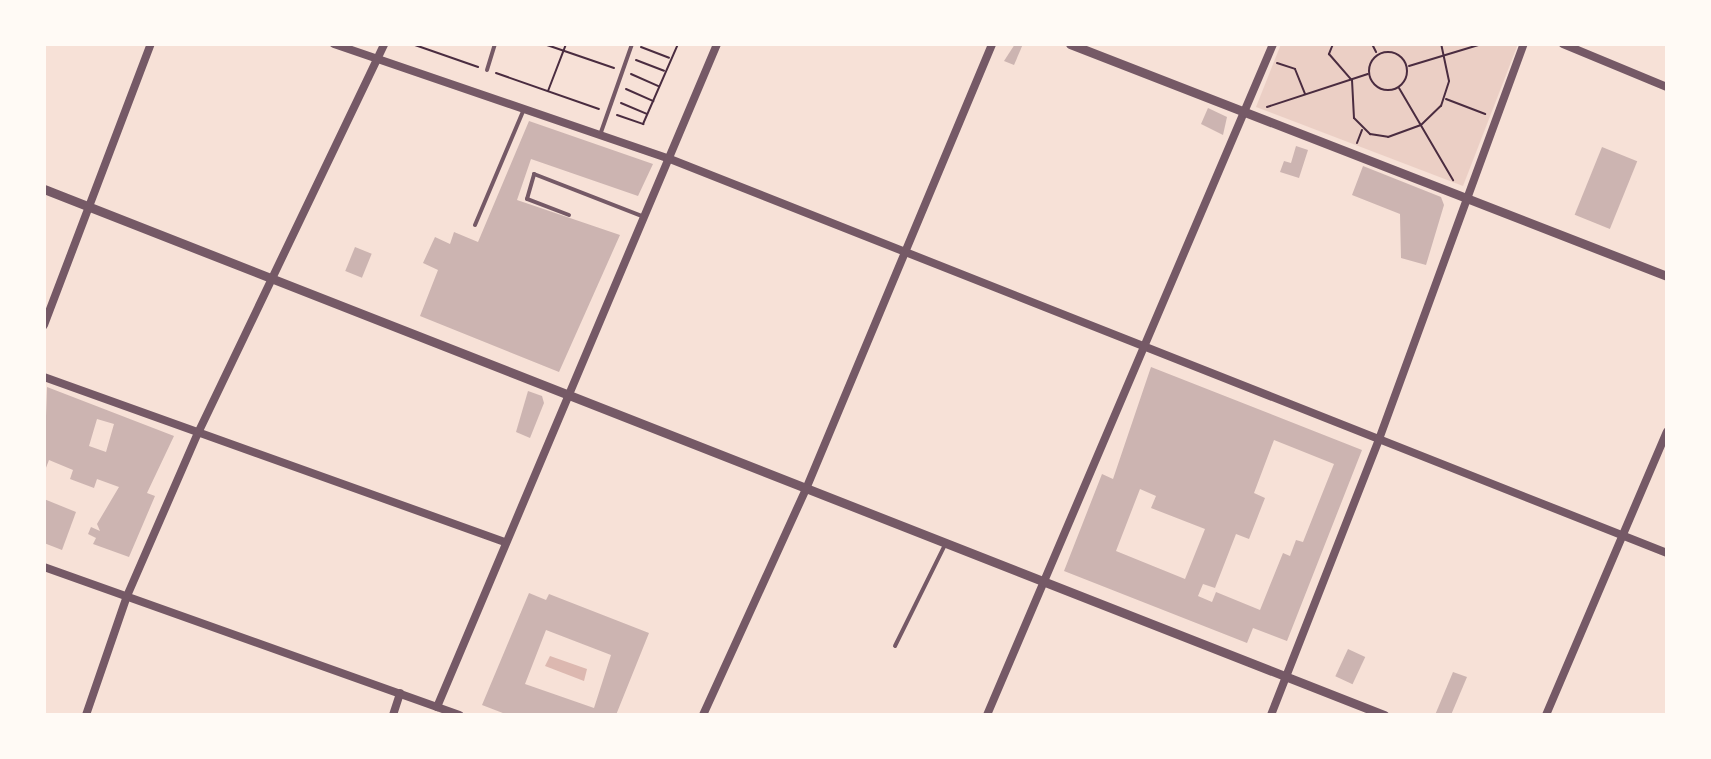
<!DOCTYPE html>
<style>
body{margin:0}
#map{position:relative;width:1711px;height:759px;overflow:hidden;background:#f7e1d7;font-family:Quicksand,sans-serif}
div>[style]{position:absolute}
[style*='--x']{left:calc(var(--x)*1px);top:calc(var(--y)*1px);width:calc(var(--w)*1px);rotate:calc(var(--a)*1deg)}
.green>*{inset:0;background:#ebcfc5}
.water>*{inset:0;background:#dcb8b0}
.building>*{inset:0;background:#ccb4b1;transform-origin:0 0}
.path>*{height:2px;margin:-1px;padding:0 1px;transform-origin:1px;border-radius:1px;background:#4a2c40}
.path>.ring{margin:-1px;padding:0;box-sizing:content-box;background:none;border:2px solid #4a2c40;border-radius:50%}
.service>*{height:4px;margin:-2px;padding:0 2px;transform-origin:2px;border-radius:2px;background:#755966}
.minor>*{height:8px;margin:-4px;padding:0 4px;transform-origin:4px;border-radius:4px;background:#755966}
.tertiary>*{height:9px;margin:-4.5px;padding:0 4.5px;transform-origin:4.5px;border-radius:4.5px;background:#755966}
span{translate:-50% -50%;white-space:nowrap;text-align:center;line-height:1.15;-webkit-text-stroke:7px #fffaf5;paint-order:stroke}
.frame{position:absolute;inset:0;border:46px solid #fffaf5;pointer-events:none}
</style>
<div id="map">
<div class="green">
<div style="clip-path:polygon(1281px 44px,1518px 44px,1463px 186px,1256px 107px)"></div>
</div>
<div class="water">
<div style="clip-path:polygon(550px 656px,587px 669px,584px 681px,545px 666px)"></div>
</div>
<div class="building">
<div style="clip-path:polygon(1015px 44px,1023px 44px,1014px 65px,1004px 61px)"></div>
<div style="clip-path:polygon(1208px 108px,1227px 117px,1223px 135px,1201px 124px)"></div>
<div style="clip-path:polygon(529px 121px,653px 164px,638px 196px,531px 159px,517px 200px,620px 235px,559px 372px,420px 316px,438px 270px,423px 263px,435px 237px,450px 244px,454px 232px,478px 242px)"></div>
<div style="clip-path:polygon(1296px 146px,1308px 150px,1299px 178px,1280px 172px,1284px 161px,1291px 163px)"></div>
<div style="left:1602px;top:147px;width:38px;height:73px;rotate:22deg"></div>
<div style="clip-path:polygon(1363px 166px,1441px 197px,1444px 205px,1426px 265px,1401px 258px,1400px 214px,1352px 195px)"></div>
<div style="left:355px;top:247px;width:18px;height:26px;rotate:22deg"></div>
<div style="clip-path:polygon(evenodd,1151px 367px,1362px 450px,1287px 641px,1253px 628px,1247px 643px,1064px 571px,1102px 474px,1113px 479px,1151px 367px,1274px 440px,1334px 464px,1303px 542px,1296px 540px,1290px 556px,1283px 553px,1260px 610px,1216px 592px,1212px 602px,1198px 596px,1203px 584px,1215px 588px,1236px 534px,1249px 539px,1265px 498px,1254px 493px,1274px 440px,1151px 367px,1140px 489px,1156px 496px,1151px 508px,1205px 529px,1185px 579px,1116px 551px,1140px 489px)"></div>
<div style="clip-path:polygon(evenodd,47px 387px,174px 436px,147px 493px,155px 496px,129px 557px,93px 544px,96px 538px,88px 534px,91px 527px,100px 531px,97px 524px,119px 487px,97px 479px,94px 488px,70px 479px,73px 470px,49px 460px,44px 473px,47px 387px,97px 419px,114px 424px,106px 452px,89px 446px,97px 419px)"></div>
<div style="clip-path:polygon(528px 391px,542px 396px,544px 403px,530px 438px,516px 432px)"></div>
<div style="clip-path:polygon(44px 499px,76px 512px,62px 550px,44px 543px)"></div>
<div style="clip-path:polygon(evenodd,529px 593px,546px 600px,549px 594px,649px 633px,616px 715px,508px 715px,482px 705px,529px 593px,546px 630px,611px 655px,594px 708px,525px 684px,546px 630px)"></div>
<div style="left:1348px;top:649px;width:19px;height:30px;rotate:25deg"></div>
<div style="clip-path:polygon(1453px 672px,1467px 677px,1451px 715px,1435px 715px)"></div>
</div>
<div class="path">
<div style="--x:412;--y:44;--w:70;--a:19.2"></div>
<div style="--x:544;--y:44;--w:74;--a:18.9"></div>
<div style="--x:680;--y:44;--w:8;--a:0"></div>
<div style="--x:1333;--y:44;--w:11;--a:112"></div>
<div style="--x:1329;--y:54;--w:35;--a:49"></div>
<div style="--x:1352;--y:80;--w:38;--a:87"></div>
<div style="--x:1354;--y:118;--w:23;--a:45"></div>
<div style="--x:1370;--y:134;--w:18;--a:9"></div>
<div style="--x:1388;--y:137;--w:35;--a:-20"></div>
<div style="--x:1421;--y:125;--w:28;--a:-44"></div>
<div style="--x:1441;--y:106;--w:26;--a:-72"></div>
<div style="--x:1449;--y:81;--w:38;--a:-102"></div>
<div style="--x:1372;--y:44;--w:9;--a:63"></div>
<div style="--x:641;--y:47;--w:30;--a:21"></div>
<div class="ring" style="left:1369px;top:52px;width:36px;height:36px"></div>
<div style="--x:636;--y:60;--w:30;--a:21"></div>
<div style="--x:1277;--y:63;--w:19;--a:18"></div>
<div style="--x:1295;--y:69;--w:27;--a:68"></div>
<div style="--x:1409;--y:66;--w:76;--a:-16.8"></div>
<div style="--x:496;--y:73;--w:109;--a:19.3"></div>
<div style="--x:631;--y:74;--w:30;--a:24"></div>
<div style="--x:1399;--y:88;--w:107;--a:59.6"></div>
<div style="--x:626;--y:89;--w:30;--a:24"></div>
<div style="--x:548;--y:91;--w:50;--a:-69"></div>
<div style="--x:1446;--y:99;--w:42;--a:21"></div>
<div style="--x:621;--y:103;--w:28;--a:23"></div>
<div style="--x:1267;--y:107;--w:106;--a:-18.1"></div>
<div style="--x:617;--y:115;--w:28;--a:19"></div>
<div style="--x:643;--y:124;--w:87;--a:-66.4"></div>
<div style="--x:1357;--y:143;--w:14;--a:-69"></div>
</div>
<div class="service">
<div style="--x:487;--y:70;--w:27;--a:-73"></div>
<div style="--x:600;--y:135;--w:96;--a:-70.6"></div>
<div style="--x:569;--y:215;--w:45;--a:-159.1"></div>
<div style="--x:527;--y:199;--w:26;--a:-74"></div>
<div style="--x:534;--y:174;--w:116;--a:21.3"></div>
<div style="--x:475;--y:225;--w:126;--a:-67.1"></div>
<div style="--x:895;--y:646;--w:113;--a:-63.7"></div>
</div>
<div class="minor">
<div style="--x:334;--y:44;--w:355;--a:18.9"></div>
<div style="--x:670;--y:159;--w:1072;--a:21.56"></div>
<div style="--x:1563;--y:44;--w:113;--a:22.5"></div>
<div style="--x:44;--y:325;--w:301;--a:-69.2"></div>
<div style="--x:44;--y:377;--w:490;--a:19.7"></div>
<div style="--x:44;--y:567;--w:441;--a:19.6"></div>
<div style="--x:437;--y:707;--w:720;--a:-67.1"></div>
<div style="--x:86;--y:715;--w:126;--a:-71"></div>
<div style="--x:127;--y:596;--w:178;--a:-66.5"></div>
<div style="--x:198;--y:433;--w:431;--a:-64.4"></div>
<div style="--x:393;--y:715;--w:23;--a:-72"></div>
<div style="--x:703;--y:715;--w:248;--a:-65.5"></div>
<div style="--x:806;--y:489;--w:482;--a:-67.3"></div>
<div style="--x:987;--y:715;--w:729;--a:-66.91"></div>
<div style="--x:1271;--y:715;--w:293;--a:-68.6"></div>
<div style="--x:1378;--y:442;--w:424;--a:-69.9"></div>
<div style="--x:1546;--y:715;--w:308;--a:-66.9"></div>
</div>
<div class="tertiary">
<div style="--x:1070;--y:44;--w:640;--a:21.24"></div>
<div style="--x:44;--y:189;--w:1440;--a:21.43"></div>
</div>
<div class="frame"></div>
</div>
